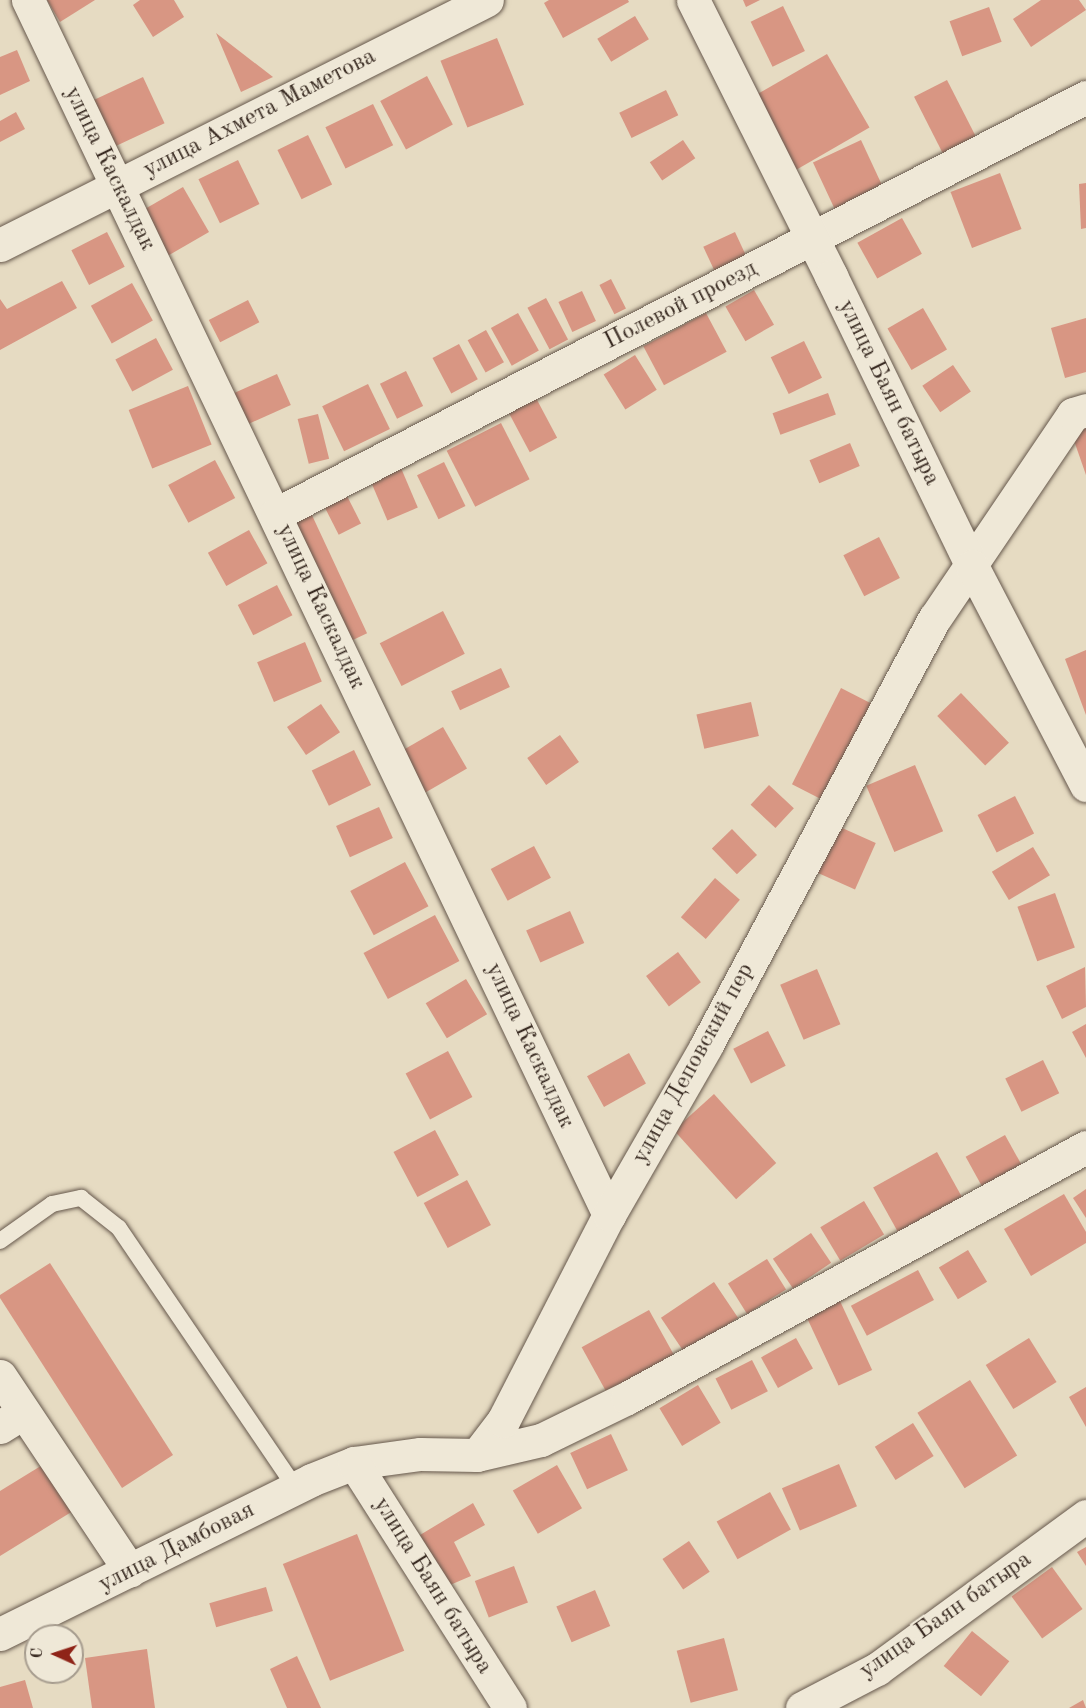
<!DOCTYPE html>
<meta charset="utf-8">
<style>
body{margin:0}
#map{position:relative;width:1086px;height:1708px;overflow:hidden;background:#e6dbc2;font-family:"Old Standard TT",serif}
div>[style]{position:absolute}
[style*='--x']{left:calc(var(--x)*1px);top:calc(var(--y)*1px);width:calc(var(--w)*1px);rotate:calc(var(--a)*1deg)}
.building>*{inset:0;background:#d89683;transform-origin:0 0}
.roads{filter:drop-shadow(0 0 2px #66584c) drop-shadow(0 0 2px #66584c)}
.lane>*{height:16px;margin:-8px;padding:0 8px;transform-origin:8px;border-radius:8px;background:#efe8d7}
.street>*{height:33px;margin:-16.5px;padding:0 16.5px;transform-origin:16.5px;border-radius:16.5px;background:#efe8d7}
.secondary>*{height:33px;margin:-16.5px;padding:0 16.5px;transform-origin:16.5px;border-radius:16.5px;background:#efe8d7}
span{translate:-50% -50%;white-space:nowrap;text-align:center;line-height:1.15;-webkit-text-stroke:4.5px #efe8d7;paint-order:stroke}
.street-label{font-size:24px;color:#3b2d24}
.north{position:absolute;left:24px;top:1624px;width:60px;height:60px;box-sizing:border-box;background:#efe8d7;border:2px solid #a79d8f;border-radius:50%;rotate:273deg;font-size:16px;font-weight:700;line-height:24px;text-align:center;color:#3b2d24}
.north::after{content:'';display:block;margin:auto;width:21px;height:27px;background:#8f2418;clip-path:polygon(50% 0,100% 100%,50% 72%,0 100%)}
</style>
<div id="map">
<div class="building">
<div style="clip-path:polygon(47px 0,95px 0,60px 22px)"></div>
<div style="clip-path:polygon(140px 0,174px 0,184px 17px,153px 37px,133px 5px)"></div>
<div style="clip-path:polygon(549px 0,628px 0,629px 2px,563px 38px,544px 3px)"></div>
<div style="clip-path:polygon(743px 0,760px 0,746px 7px)"></div>
<div style="clip-path:polygon(1041px 0,1079px 0,1086px 10px,1031px 47px,1013px 19px)"></div>
<div style="left:783px;top:6px;width:50px;height:36px;rotate:64deg"></div>
<div style="left:989px;top:7px;width:37px;height:42px;rotate:70deg"></div>
<div style="left:635px;top:16px;width:27px;height:44px;rotate:59deg"></div>
<div style="clip-path:polygon(216px 33px,273px 77px,241px 92px)"></div>
<div style="left:497px;top:38px;width:72px;height:61px;rotate:68deg"></div>
<div style="clip-path:polygon(17px 50px,30px 81px,0 95px,0 57px)"></div>
<div style="left:827px;top:54px;width:85px;height:84px;rotate:60deg"></div>
<div style="left:427px;top:76px;width:55px;height:53px;rotate:62deg"></div>
<div style="left:143px;top:77px;width:51px;height:59px;rotate:65deg"></div>
<div style="left:947px;top:80px;width:68px;height:37px;rotate:63deg"></div>
<div style="left:666px;top:90px;width:28px;height:52px;rotate:64deg"></div>
<div style="left:373px;top:104px;width:46px;height:53px;rotate:64deg"></div>
<div style="clip-path:polygon(16px 112px,25px 129px,0 142px,0 121px)"></div>
<div style="left:308px;top:135px;width:55px;height:34px;rotate:64deg"></div>
<div style="left:683px;top:140px;width:22px;height:40px;rotate:56deg"></div>
<div style="left:861px;top:140px;width:60px;height:53px;rotate:65deg"></div>
<div style="left:238px;top:160px;width:49px;height:44px;rotate:64deg"></div>
<div style="left:1000px;top:173px;width:60px;height:53px;rotate:69deg"></div>
<div style="clip-path:polygon(1086px 183px,1086px 228px,1081px 229px,1079px 184px)"></div>
<div style="left:183px;top:187px;width:52px;height:48px;rotate:60deg"></div>
<div style="left:902px;top:218px;width:41px;height:51px;rotate:61deg"></div>
<div style="left:107px;top:232px;width:39px;height:40px;rotate:63deg"></div>
<div style="left:735px;top:232px;width:29px;height:35px;rotate:65deg"></div>
<div style="left:611px;top:279px;width:33px;height:13px;rotate:63deg"></div>
<div style="clip-path:polygon(62px 281px,77px 308px,0 350px,0 299px,7px 309px)"></div>
<div style="left:132px;top:283px;width:43px;height:47px;rotate:61deg"></div>
<div style="left:754px;top:290px;width:40px;height:33px;rotate:60deg"></div>
<div style="left:582px;top:291px;width:33px;height:26px;rotate:65deg"></div>
<div style="left:546px;top:298px;width:47px;height:21px;rotate:62deg"></div>
<div style="left:248px;top:300px;width:25px;height:44px;rotate:63deg"></div>
<div style="left:923px;top:308px;width:48px;height:41px;rotate:60deg"></div>
<div style="left:518px;top:313px;width:43px;height:31px;rotate:61deg"></div>
<div style="left:706px;top:313px;width:44px;height:71px;rotate:62deg"></div>
<div style="clip-path:polygon(1086px 318px,1086px 372px,1065px 378px,1051px 328px)"></div>
<div style="left:486px;top:330px;width:37px;height:21px;rotate:61deg"></div>
<div style="left:156px;top:338px;width:36px;height:46px;rotate:62deg"></div>
<div style="left:804px;top:341px;width:41px;height:37px;rotate:64deg"></div>
<div style="left:459px;top:344px;width:40px;height:30px;rotate:62deg"></div>
<div style="left:635px;top:355px;width:41px;height:37px;rotate:58deg"></div>
<div style="left:953px;top:365px;width:32px;height:37px;rotate:56deg"></div>
<div style="left:406px;top:371px;width:39px;height:29px;rotate:64deg"></div>
<div style="left:277px;top:374px;width:34px;height:50px;rotate:66deg"></div>
<div style="left:368px;top:384px;width:50px;height:51px;rotate:64deg"></div>
<div style="left:188px;top:386px;width:63px;height:64px;rotate:68deg"></div>
<div style="left:828px;top:393px;width:23px;height:59px;rotate:70deg"></div>
<div style="left:536px;top:398px;width:45px;height:31px;rotate:62deg"></div>
<div style="left:318px;top:414px;width:46px;height:21px;rotate:76deg"></div>
<div style="left:501px;top:423px;width:63px;height:61px;rotate:63deg"></div>
<div style="clip-path:polygon(1086px 427px,1086px 475px,1071px 432px)"></div>
<div style="left:850px;top:443px;width:25px;height:44px;rotate:67deg"></div>
<div style="left:215px;top:460px;width:43px;height:53px;rotate:62deg"></div>
<div style="left:444px;top:462px;width:49px;height:30px;rotate:64deg"></div>
<div style="left:401px;top:468px;width:43px;height:33px;rotate:67deg"></div>
<div style="left:346px;top:494px;width:33px;height:25px;rotate:63deg"></div>
<div style="left:310px;top:511px;width:135px;height:22px;rotate:65deg"></div>
<div style="left:249px;top:530px;width:38px;height:47px;rotate:61deg"></div>
<div style="left:879px;top:537px;width:46px;height:40px;rotate:63deg"></div>
<div style="left:277px;top:585px;width:34px;height:44px;rotate:63deg"></div>
<div style="left:443px;top:611px;width:48px;height:71px;rotate:63deg"></div>
<div style="left:305px;top:642px;width:43px;height:52px;rotate:67deg"></div>
<div style="clip-path:polygon(1086px 650px,1086px 715px,1065px 659px)"></div>
<div style="left:501px;top:668px;width:21px;height:55px;rotate:65deg"></div>
<div style="left:841px;top:688px;width:34px;height:108px;rotate:27deg"></div>
<div style="left:961px;top:693px;width:69px;height:33px;rotate:46deg"></div>
<div style="left:751px;top:702px;width:35px;height:56px;rotate:77deg"></div>
<div style="left:321px;top:704px;width:34px;height:41px;rotate:56deg"></div>
<div style="left:443px;top:727px;width:48px;height:49px;rotate:60deg"></div>
<div style="left:560px;top:735px;width:33px;height:40px;rotate:55deg"></div>
<div style="left:354px;top:750px;width:39px;height:47px;rotate:64deg"></div>
<div style="left:915px;top:765px;width:72px;height:53px;rotate:67deg"></div>
<div style="left:769px;top:785px;width:34px;height:27px;rotate:43deg"></div>
<div style="left:1015px;top:796px;width:42px;height:42px;rotate:63deg"></div>
<div style="left:379px;top:807px;width:34px;height:47px;rotate:66deg"></div>
<div style="left:831px;top:823px;width:49px;height:51px;rotate:24deg"></div>
<div style="left:732px;top:829px;width:36px;height:28px;rotate:46deg"></div>
<div style="left:534px;top:846px;width:36px;height:49px;rotate:62deg"></div>
<div style="left:1033px;top:847px;width:33px;height:48px;rotate:59deg"></div>
<div style="left:405px;top:862px;width:50px;height:62px;rotate:62deg"></div>
<div style="left:715px;top:878px;width:33px;height:52px;rotate:41deg"></div>
<div style="left:1055px;top:893px;width:58px;height:40px;rotate:70deg"></div>
<div style="left:570px;top:911px;width:35px;height:48px;rotate:66deg"></div>
<div style="left:435px;top:915px;width:52px;height:81px;rotate:62deg"></div>
<div style="left:678px;top:952px;width:38px;height:40px;rotate:53deg"></div>
<div style="clip-path:polygon(1085px 967px,1086px 1007px,1062px 1019px,1046px 986px)"></div>
<div style="left:817px;top:969px;width:60px;height:40px;rotate:67deg"></div>
<div style="left:466px;top:979px;width:41px;height:47px;rotate:59deg"></div>
<div style="clip-path:polygon(1086px 1024px,1086px 1058px,1072px 1032px)"></div>
<div style="left:768px;top:1031px;width:39px;height:39px;rotate:63deg"></div>
<div style="left:448px;top:1051px;width:52px;height:48px;rotate:62deg"></div>
<div style="left:629px;top:1053px;width:35px;height:48px;rotate:61deg"></div>
<div style="left:1043px;top:1060px;width:37px;height:42px;rotate:64deg"></div>
<div style="left:714px;top:1094px;width:93px;height:54px;rotate:48deg"></div>
<div style="left:435px;top:1130px;width:51px;height:47px;rotate:62deg"></div>
<div style="left:1005px;top:1135px;width:39px;height:45px;rotate:61deg"></div>
<div style="left:937px;top:1152px;width:54px;height:73px;rotate:61deg"></div>
<div style="left:467px;top:1180px;width:51px;height:49px;rotate:62deg"></div>
<div style="clip-path:polygon(1086px 1189px,1086px 1218px,1073px 1198px)"></div>
<div style="clip-path:polygon(1064px 1194px,1086px 1232px,1086px 1243px,1031px 1276px,1004px 1229px)"></div>
<div style="left:864px;top:1201px;width:39px;height:51px;rotate:59deg"></div>
<div style="left:811px;top:1233px;width:36px;height:46px;rotate:56deg"></div>
<div style="left:968px;top:1250px;width:37px;height:34px;rotate:59deg"></div>
<div style="left:767px;top:1259px;width:36px;height:46px;rotate:58deg"></div>
<div style="clip-path:polygon(50px 1263px,173px 1455px,122px 1488px,0 1298px,0 1295px)"></div>
<div style="left:918px;top:1270px;width:34px;height:76px;rotate:62deg"></div>
<div style="left:714px;top:1282px;width:43px;height:64px;rotate:56deg"></div>
<div style="left:840px;top:1301px;width:76px;height:37px;rotate:65deg"></div>
<div style="left:649px;top:1310px;width:51px;height:77px;rotate:61deg"></div>
<div style="left:796px;top:1338px;width:35px;height:40px;rotate:61deg"></div>
<div style="left:1029px;top:1338px;width:52px;height:51px;rotate:58deg"></div>
<div style="left:752px;top:1360px;width:35px;height:41px;rotate:63deg"></div>
<div style="left:970px;top:1380px;width:89px;height:62px;rotate:58deg"></div>
<div style="left:698px;top:1385px;width:44px;height:45px;rotate:59deg"></div>
<div style="clip-path:polygon(1086px 1387px,1086px 1427px,1069px 1397px)"></div>
<div style="left:913px;top:1423px;width:39px;height:45px;rotate:58deg"></div>
<div style="left:611px;top:1434px;width:40px;height:45px;rotate:65deg"></div>
<div style="clip-path:polygon(44px 1464px,73px 1511px,0 1556px,0 1491px)"></div>
<div style="left:839px;top:1464px;width:46px;height:62px;rotate:67deg"></div>
<div style="left:557px;top:1465px;width:50px;height:51px;rotate:60deg"></div>
<div style="left:770px;top:1492px;width:43px;height:61px;rotate:61deg"></div>
<div style="clip-path:polygon(473px 1503px,485px 1525px,454px 1542px,471px 1576px,450px 1585px,420px 1535px)"></div>
<div style="left:357px;top:1534px;width:126px;height:80px;rotate:68deg"></div>
<div style="left:689px;top:1541px;width:37px;height:32px;rotate:56deg"></div>
<div style="clip-path:polygon(1086px 1547px,1086px 1566px,1077px 1552px)"></div>
<div style="left:514px;top:1566px;width:39px;height:42px;rotate:69deg"></div>
<div style="left:1052px;top:1567px;width:52px;height:50px;rotate:54deg"></div>
<div style="left:266px;top:1587px;width:25px;height:59px;rotate:74deg"></div>
<div style="left:595px;top:1590px;width:39px;height:42px;rotate:67deg"></div>
<div style="left:972px;top:1631px;width:48px;height:45px;rotate:39deg"></div>
<div style="left:724px;top:1638px;width:54px;height:49px;rotate:75deg"></div>
<div style="clip-path:polygon(147px 1649px,155px 1708px,92px 1708px,85px 1658px)"></div>
<div style="clip-path:polygon(297px 1656px,321px 1708px,287px 1708px,270px 1669px)"></div>
<div style="clip-path:polygon(25px 1680px,33px 1708px,0 1708px,0 1687px)"></div>
<div style="clip-path:polygon(1083px 1700px,1086px 1708px,1069px 1708px)"></div>
</div>
<div class="roads">
<div class="lane">
<div style="--x:0;--y:1241;--w:64;--a:-35.4"></div>
<div style="--x:52;--y:1204;--w:30;--a:-12"></div>
<div style="--x:81;--y:1198;--w:48;--a:38.3"></div>
<div style="--x:119;--y:1228;--w:315;--a:55.8"></div>
</div>
<div class="street">
<div style="--x:28;--y:0;--w:1347;--a:64.44"></div>
<div style="--x:0;--y:245;--w:545;--a:-26.71"></div>
<div style="--x:276;--y:514;--w:911;--a:-27.24"></div>
<div style="--x:0;--y:1376;--w:234;--a:56.3"></div>
<div style="--x:0;--y:1427;--w:28;--a:-32"></div>
<div style="--x:477;--y:1455;--w:66;--a:-13.2"></div>
<div style="--x:541;--y:1440;--w:96;--a:-26"></div>
<div style="--x:627;--y:1398;--w:523;--a:-28.67"></div>
<div style="--x:354;--y:1463;--w:67;--a:-7.8"></div>
<div style="--x:420;--y:1454;--w:57;--a:1"></div>
<div style="--x:477;--y:1455;--w:43;--a:-52.6"></div>
<div style="--x:503;--y:1421;--w:232;--a:-62.8"></div>
<div style="--x:609;--y:1215;--w:195;--a:-60.1"></div>
<div style="--x:706;--y:1046;--w:485;--a:-61.9"></div>
<div style="--x:935;--y:618;--w:246;--a:-55.9"></div>
<div style="--x:1073;--y:414;--w:14;--a:-17"></div>
</div>
<div class="secondary">
<div style="--x:693;--y:0;--w:309;--a:63.4"></div>
<div style="--x:831;--y:276;--w:322;--a:64.1"></div>
<div style="--x:972;--y:566;--w:247;--a:62.5"></div>
<div style="--x:0;--y:1634;--w:347;--a:-26.3"></div>
<div style="--x:311;--y:1480;--w:46;--a:-21.6"></div>
<div style="--x:354;--y:1463;--w:290;--a:57.5"></div>
<div style="--x:802;--y:1708;--w:85;--a:-27.5"></div>
<div style="--x:877;--y:1669;--w:259;--a:-36.2"></div>
</div>
</div>
<div class="street-label">
<span style="left:260px;top:114px;rotate:-27deg">улица Ахмета Маметова</span>
<span style="left:109px;top:169px;rotate:64deg">улица Каскалдак</span>
<span style="left:681px;top:306px;rotate:-27deg">Полевой проезд</span>
<span style="left:888px;top:393px;rotate:64deg">улица Баян батыра</span>
<span style="left:320px;top:607px;rotate:65deg">улица Каскалдак</span>
<span style="left:529px;top:1046px;rotate:65deg">улица Каскалдак</span>
<span style="left:694px;top:1064px;rotate:-61deg">улица Деповский пер</span>
<span style="left:177px;top:1548px;rotate:-27deg">улица Дамбовая</span>
<span style="left:432px;top:1586px;rotate:58deg">улица Баян батыра</span>
<span style="left:946px;top:1616px;rotate:-35deg">улица Баян батыра</span>
</div>
<div class="north">С</div>
</div>
